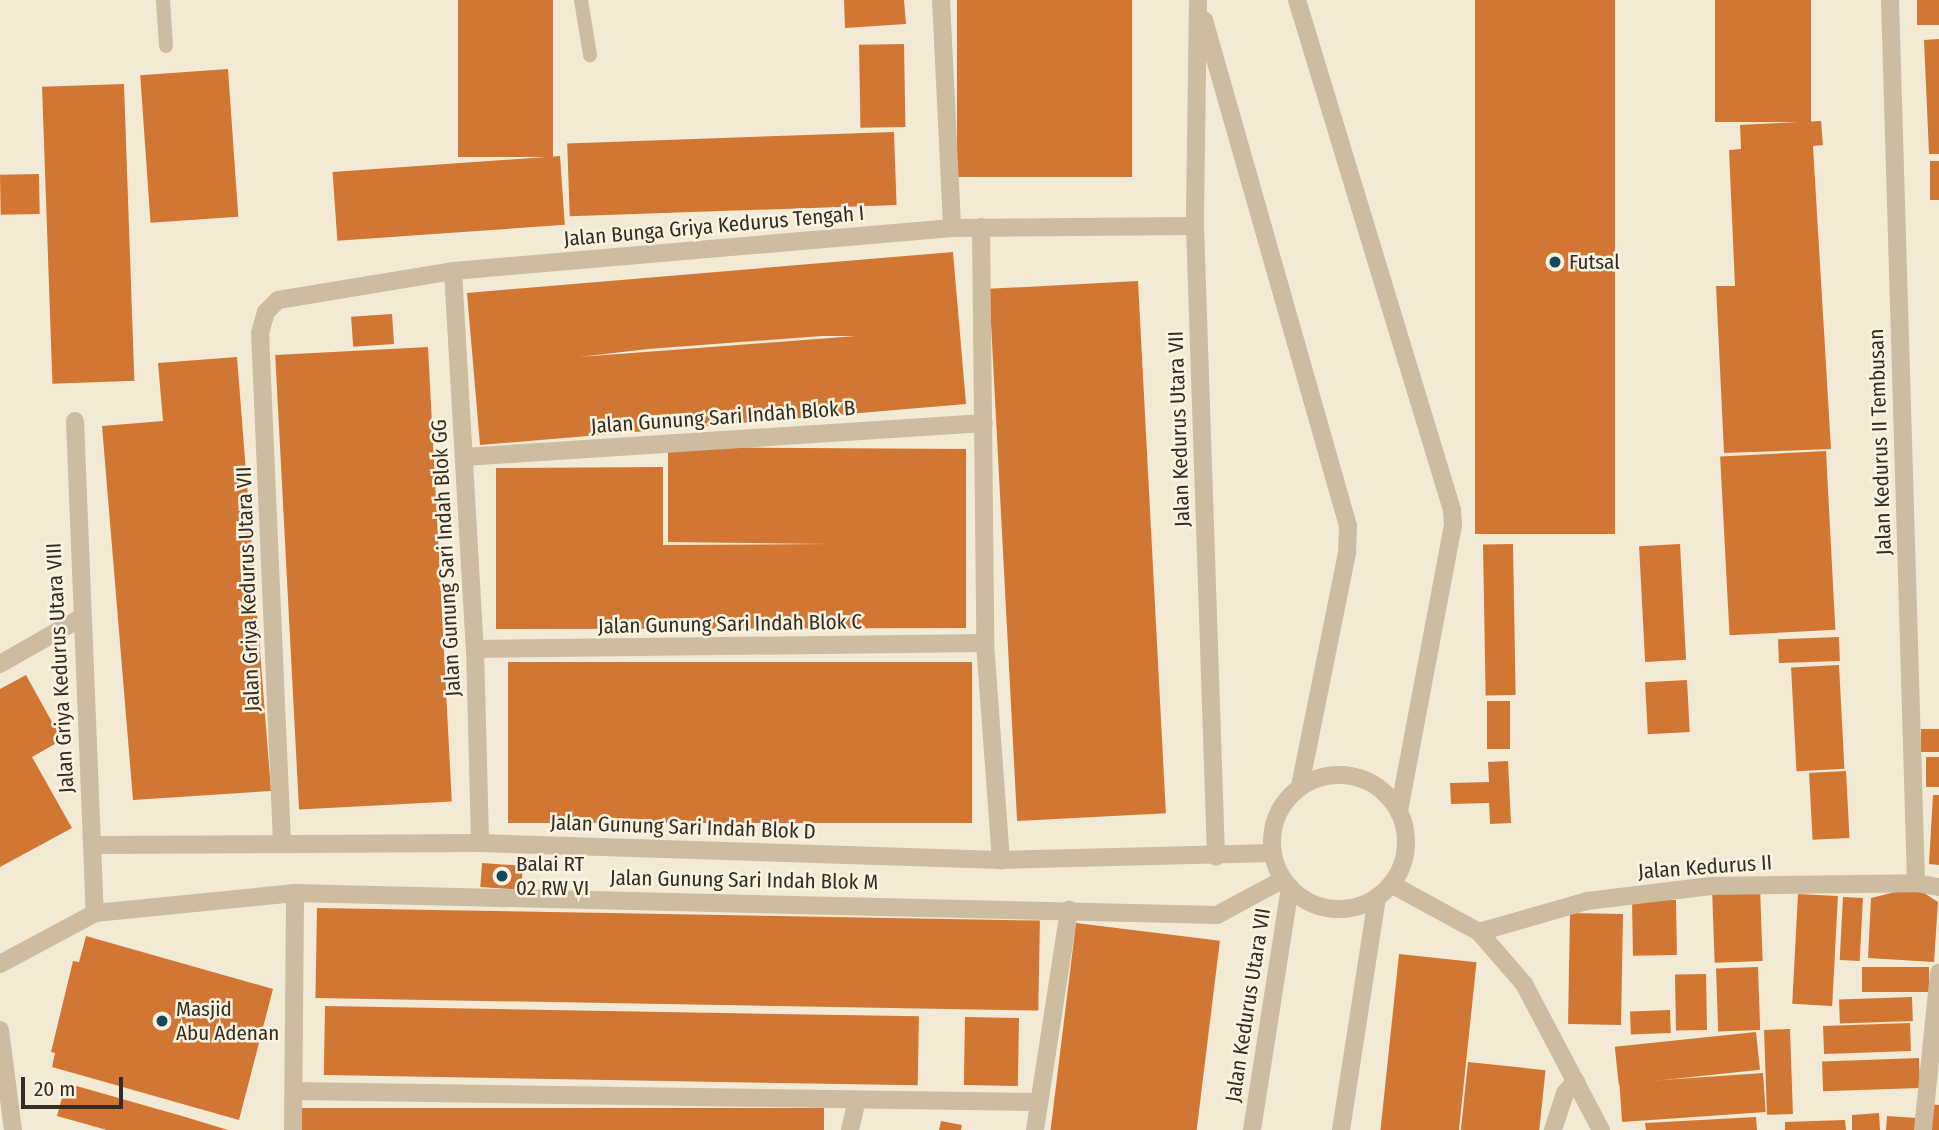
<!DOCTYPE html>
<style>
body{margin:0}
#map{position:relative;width:1939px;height:1130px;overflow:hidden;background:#f3ead5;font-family:"Fira Sans Condensed",sans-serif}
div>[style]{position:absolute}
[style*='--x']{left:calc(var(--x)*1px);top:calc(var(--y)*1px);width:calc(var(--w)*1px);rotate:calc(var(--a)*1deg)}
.building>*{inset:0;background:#d27634;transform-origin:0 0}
.lane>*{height:14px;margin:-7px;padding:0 7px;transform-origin:7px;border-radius:7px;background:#ccbca0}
.street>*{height:18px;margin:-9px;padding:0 9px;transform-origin:9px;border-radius:9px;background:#ccbca0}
.street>.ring{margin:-9px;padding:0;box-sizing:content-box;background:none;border:18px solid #ccbca0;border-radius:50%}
.dots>*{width:19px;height:19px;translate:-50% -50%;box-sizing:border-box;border:4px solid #fbf3e1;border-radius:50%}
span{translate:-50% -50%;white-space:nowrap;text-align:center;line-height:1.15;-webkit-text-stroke:5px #fbf3e1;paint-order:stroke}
.street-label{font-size:21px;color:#352c24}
.poi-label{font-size:21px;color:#352c24}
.left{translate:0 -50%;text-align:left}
.scale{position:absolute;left:21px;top:1077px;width:102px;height:32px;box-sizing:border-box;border:4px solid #352c24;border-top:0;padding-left:9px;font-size:21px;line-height:24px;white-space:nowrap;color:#352c24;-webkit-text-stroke:5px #fbf3e1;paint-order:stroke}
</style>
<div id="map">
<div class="building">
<div style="left:458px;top:0;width:95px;height:157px"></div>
<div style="clip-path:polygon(844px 0,904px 0,906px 24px,845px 28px)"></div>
<div style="left:957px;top:0;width:175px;height:177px"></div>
<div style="left:1475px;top:0;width:140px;height:534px"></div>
<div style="left:1715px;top:0;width:96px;height:122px"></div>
<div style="left:1917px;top:0;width:22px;height:25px"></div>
<div style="clip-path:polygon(1939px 39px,1939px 154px,1929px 154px,1924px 40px)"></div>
<div style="left:904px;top:44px;width:83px;height:45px;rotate:89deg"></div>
<div style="left:228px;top:69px;width:148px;height:88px;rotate:86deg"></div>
<div style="left:124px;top:84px;width:297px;height:82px;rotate:88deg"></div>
<div style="clip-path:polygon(1821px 121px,1823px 145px,1813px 146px,1831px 449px,1724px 453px,1716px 286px,1735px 286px,1729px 150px,1741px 149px,1740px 125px)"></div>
<div style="left:894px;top:132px;width:73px;height:327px;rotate:88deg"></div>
<div style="left:560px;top:156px;width:69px;height:228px;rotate:86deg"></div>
<div style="left:1939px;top:161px;width:39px;height:9px;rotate:90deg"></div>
<div style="left:39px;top:174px;width:40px;height:39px;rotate:89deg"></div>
<div style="clip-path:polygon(evenodd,953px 252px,966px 404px,480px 445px,467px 293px,953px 252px,822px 336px,856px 336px,579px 357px,648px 349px,822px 336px)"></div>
<div style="left:1138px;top:281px;width:533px;height:149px;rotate:87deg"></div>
<div style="left:392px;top:314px;width:30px;height:41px;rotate:86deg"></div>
<div style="left:428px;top:347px;width:455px;height:153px;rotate:87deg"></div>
<div style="clip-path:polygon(237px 357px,271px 791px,133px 800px,102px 426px,163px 421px,158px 363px)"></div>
<div style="clip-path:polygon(668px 447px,966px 449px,966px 628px,496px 629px,496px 468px,663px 467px,663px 545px,829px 544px,668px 542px)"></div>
<div style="left:1826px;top:451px;width:179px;height:106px;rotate:87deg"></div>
<div style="left:1513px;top:544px;width:151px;height:30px;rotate:89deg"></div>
<div style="left:1680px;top:544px;width:116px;height:41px;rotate:87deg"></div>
<div style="left:1839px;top:637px;width:24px;height:61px;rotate:88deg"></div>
<div style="left:508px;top:662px;width:464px;height:161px"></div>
<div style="left:1839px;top:665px;width:104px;height:48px;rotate:87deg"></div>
<div style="clip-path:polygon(26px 675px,62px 740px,32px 757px,72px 828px,0 867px,0 689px)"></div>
<div style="left:1687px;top:680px;width:52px;height:42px;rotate:87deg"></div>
<div style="left:1487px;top:701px;width:23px;height:48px"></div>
<div style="left:1939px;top:729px;width:23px;height:18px;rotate:90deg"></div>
<div style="left:1926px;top:757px;width:13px;height:30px"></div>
<div style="clip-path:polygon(1508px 761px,1511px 823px,1490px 824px,1489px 803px,1451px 804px,1450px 783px,1489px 782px,1488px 762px)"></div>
<div style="left:1846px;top:771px;width:67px;height:37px;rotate:87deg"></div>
<div style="clip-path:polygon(1933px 795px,1939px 795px,1939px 865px,1929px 864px)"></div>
<div style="left:482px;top:863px;width:41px;height:24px;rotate:4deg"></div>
<div style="left:1760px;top:886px;width:75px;height:48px;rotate:88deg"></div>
<div style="clip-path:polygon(1915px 887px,1938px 902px,1934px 962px,1868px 958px,1871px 898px)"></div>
<div style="left:1798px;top:894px;width:40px;height:110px;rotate:3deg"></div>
<div style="left:1843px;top:897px;width:20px;height:63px;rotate:3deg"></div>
<div style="left:1676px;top:900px;width:55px;height:44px;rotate:89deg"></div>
<div style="left:317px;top:908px;width:723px;height:90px;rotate:1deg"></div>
<div style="left:1570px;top:913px;width:53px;height:111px;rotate:1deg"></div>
<div style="left:1076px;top:923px;width:145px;height:209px;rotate:7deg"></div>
<div style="clip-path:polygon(86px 936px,273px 989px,239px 1120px,52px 1067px,55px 1053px,51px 1052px,73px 961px,79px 962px)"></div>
<div style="left:1399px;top:954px;width:78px;height:177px;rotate:6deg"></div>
<div style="left:1758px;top:967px;width:63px;height:42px;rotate:88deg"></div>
<div style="left:1929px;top:967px;width:25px;height:67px;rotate:90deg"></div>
<div style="left:1706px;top:974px;width:56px;height:31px;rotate:89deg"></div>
<div style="left:1912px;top:997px;width:24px;height:73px;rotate:88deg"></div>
<div style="left:325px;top:1006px;width:594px;height:69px;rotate:1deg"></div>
<div style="left:1670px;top:1010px;width:23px;height:40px;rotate:88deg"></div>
<div style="left:965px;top:1017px;width:54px;height:68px;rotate:1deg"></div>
<div style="left:1910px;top:1023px;width:28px;height:87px;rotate:88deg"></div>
<div style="left:1790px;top:1029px;width:85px;height:26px;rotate:88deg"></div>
<div style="left:1756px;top:1032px;width:38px;height:142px;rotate:84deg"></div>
<div style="left:1919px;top:1058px;width:30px;height:97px;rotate:88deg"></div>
<div style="left:1468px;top:1062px;width:78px;height:68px;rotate:6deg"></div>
<div style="left:1763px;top:1073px;width:39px;height:144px;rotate:86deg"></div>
<div style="clip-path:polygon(66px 1083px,182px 1116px,228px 1130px,107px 1130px,57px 1116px)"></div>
<div style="clip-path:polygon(1929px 1104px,1939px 1105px,1939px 1130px,1926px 1130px)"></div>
<div style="left:301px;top:1108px;width:523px;height:22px"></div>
<div style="clip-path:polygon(1879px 1113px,1880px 1130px,1852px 1130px,1852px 1115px)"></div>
<div style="clip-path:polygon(1887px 1116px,1917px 1118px,1917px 1130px,1886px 1130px)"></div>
<div style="clip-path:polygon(1756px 1117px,1757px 1130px,1646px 1130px,1645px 1123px)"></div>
<div style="clip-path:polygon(1845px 1120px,1846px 1130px,1785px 1130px,1785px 1122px)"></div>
<div style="clip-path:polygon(941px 1121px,962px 1125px,961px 1130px,939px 1130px)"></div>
</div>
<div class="lane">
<div style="--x:163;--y:0;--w:46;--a:86.3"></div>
<div style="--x:581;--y:0;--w:56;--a:80.7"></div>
</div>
<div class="street">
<div style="--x:941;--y:0;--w:228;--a:87.2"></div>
<div style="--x:1198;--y:0;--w:226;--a:90.8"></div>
<div style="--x:1195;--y:226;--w:631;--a:88.09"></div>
<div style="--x:1297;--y:0;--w:533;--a:73.09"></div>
<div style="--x:1452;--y:510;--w:15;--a:86"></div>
<div style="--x:1453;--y:525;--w:292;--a:100.7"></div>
<div style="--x:1890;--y:0;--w:883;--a:88.31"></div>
<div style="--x:1204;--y:20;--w:526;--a:74.11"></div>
<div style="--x:1348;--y:526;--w:27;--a:92"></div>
<div style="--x:1347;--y:553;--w:239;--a:101.4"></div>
<div style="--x:981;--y:227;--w:416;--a:89.4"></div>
<div style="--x:985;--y:643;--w:218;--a:85.8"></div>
<div style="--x:453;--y:271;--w:379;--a:86.7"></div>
<div style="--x:475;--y:649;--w:194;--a:88.5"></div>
<div style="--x:75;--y:421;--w:492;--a:87.7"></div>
<div style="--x:464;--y:457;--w:521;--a:-3.74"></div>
<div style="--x:475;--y:649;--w:510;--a:-0.67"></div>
<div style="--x:0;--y:664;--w:91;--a:-29.7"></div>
<div class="ring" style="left:1272px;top:775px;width:116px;height:116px"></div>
<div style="--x:282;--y:842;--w:509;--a:-92.47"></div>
<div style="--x:260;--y:333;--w:22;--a:-74"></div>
<div style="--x:266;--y:312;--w:17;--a:-45"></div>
<div style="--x:278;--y:300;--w:177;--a:-9.4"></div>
<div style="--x:453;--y:271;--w:501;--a:-4.93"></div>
<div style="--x:952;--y:228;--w:243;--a:-0.5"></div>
<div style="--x:92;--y:845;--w:388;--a:-0.3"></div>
<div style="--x:480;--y:843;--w:521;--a:1.87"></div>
<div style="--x:1001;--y:860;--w:272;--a:-1.5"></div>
<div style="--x:1391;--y:884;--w:100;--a:28.6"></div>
<div style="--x:1479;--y:932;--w:112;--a:-16"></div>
<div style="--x:1587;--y:901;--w:125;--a:-6.9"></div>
<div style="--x:1711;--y:886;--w:205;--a:-0.8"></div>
<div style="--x:1916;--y:883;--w:23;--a:10"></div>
<div style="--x:1479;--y:932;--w:69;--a:49.1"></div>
<div style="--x:1524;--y:984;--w:165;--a:62.2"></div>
<div style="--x:0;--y:964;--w:108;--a:-28.2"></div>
<div style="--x:95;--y:913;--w:201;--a:-5.7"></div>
<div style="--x:295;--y:893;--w:922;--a:1.37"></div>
<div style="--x:1217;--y:915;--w:74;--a:-28.3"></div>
<div style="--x:0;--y:1030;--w:101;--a:82.6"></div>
<div style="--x:294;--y:1091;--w:745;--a:0.85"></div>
<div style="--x:293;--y:1130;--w:237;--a:-89.5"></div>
<div style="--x:850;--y:1130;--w:28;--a:-77"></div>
<div style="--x:1035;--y:1130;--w:223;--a:-81.2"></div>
<div style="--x:1252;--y:1130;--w:246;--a:-81.1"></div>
<div style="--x:1341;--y:1130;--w:236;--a:-81.2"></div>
<div style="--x:1553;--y:1130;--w:39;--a:-72"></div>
<div style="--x:1565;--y:1093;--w:16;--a:-47"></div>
<div style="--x:1923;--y:1130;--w:158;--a:-84.2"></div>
</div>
<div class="dots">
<div style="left:1555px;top:262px;background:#164959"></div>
<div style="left:502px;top:876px;background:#164959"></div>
<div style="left:162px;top:1021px;background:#164959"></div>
</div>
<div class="street-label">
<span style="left:714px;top:226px;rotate:-5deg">Jalan Bunga Griya Kedurus Tengah I</span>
<span style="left:723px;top:417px;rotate:-4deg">Jalan Gunung Sari Indah Blok B</span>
<span style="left:1179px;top:429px;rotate:-92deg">Jalan Kedurus Utara VII</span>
<span style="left:1880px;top:442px;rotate:-92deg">Jalan Kedurus II Tembusan</span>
<span style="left:446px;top:558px;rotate:-93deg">Jalan Gunung Sari Indah Blok GG</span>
<span style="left:248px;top:589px;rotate:-92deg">Jalan Griya Kedurus Utara VII</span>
<span style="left:730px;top:624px;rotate:-1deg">Jalan Gunung Sari Indah Blok C</span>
<span style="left:60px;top:668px;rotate:-93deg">Jalan Griya Kedurus Utara VIII</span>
<span style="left:683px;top:827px;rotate:2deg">Jalan Gunung Sari Indah Blok D</span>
<span style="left:1705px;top:867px;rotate:-4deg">Jalan Kedurus II</span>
<span style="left:744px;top:880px;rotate:1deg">Jalan Gunung Sari Indah Blok M</span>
<span style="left:1248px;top:1005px;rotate:-81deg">Jalan Kedurus Utara VII</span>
</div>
<div class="poi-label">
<span class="left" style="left:1569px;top:262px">Futsal</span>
<span class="left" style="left:516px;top:876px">Balai RT<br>02 RW VI</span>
<span class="left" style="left:176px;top:1021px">Masjid<br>Abu Adenan</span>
</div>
<div class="scale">20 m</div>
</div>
